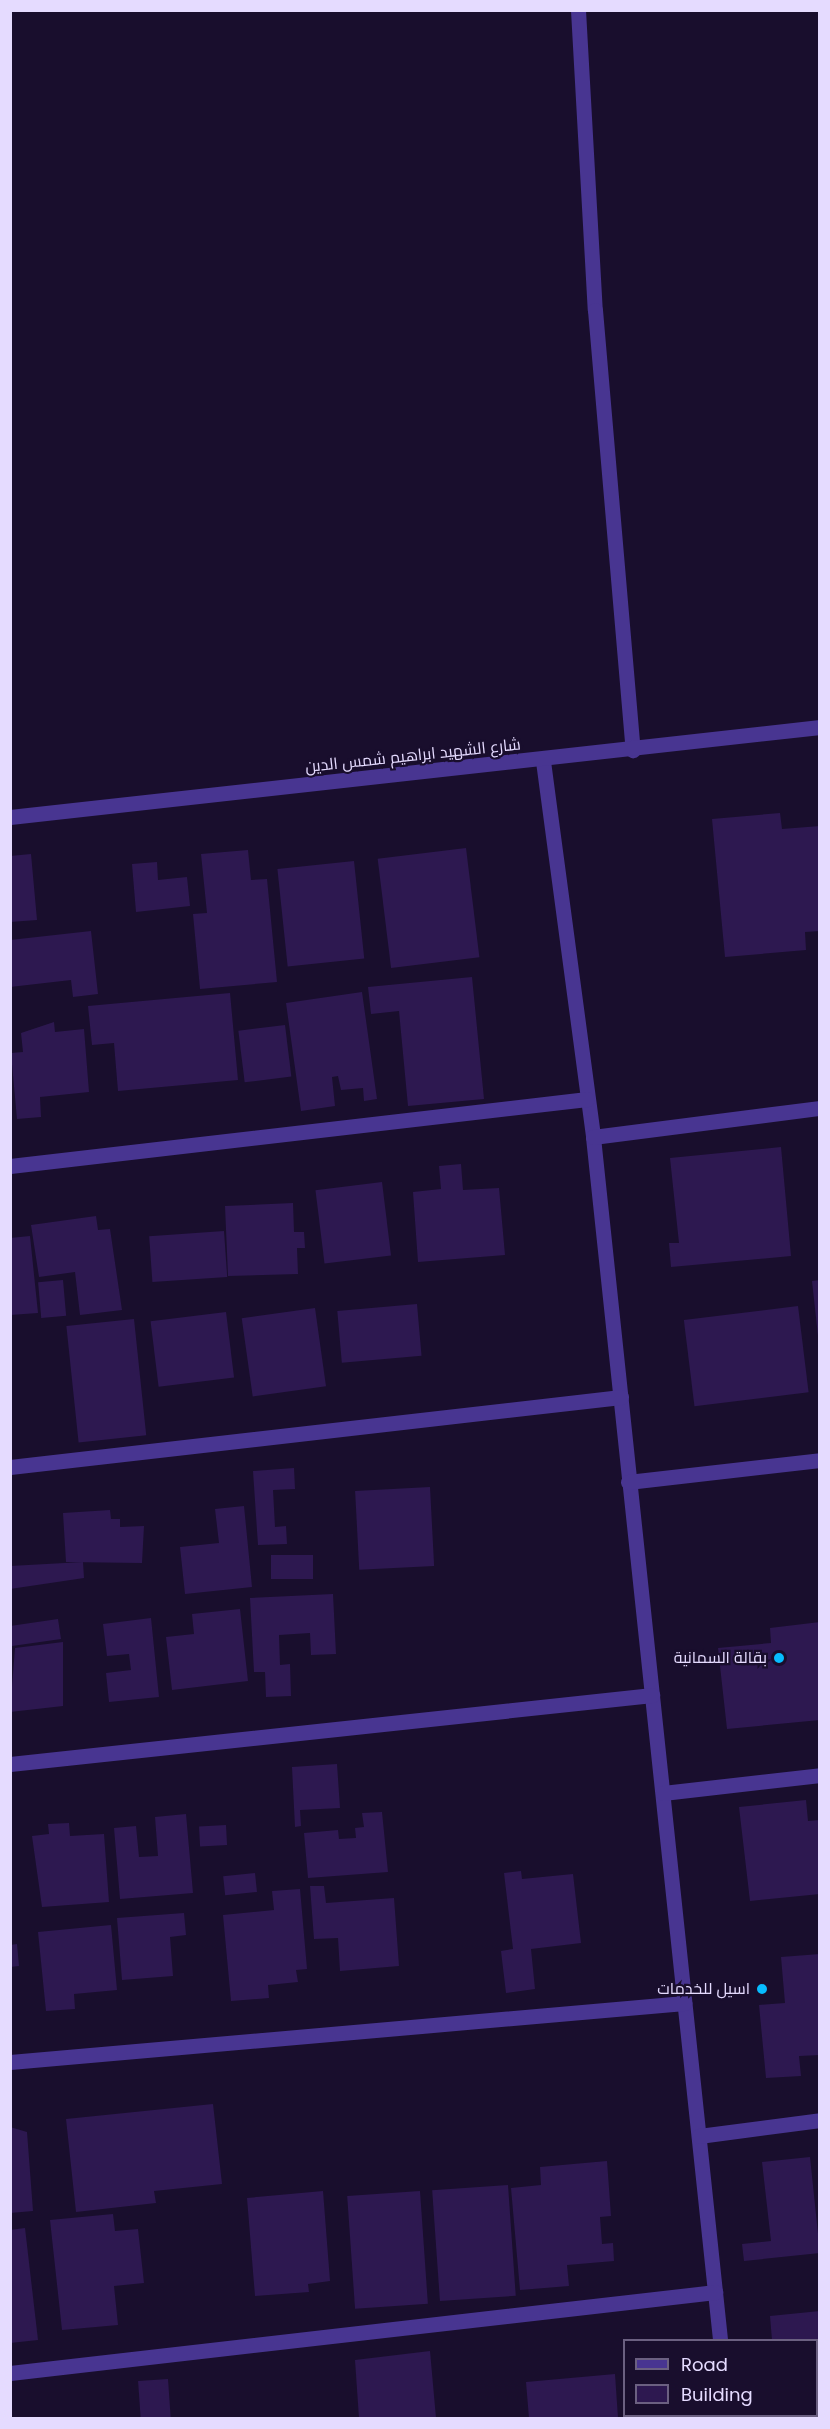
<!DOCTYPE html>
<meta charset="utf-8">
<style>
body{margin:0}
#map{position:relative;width:830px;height:2429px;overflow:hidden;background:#190e2d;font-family:Poppins,Cairo,sans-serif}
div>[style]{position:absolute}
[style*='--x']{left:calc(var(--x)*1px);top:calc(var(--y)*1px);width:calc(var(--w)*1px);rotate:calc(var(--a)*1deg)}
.building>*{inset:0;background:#2d1850;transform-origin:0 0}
.minor>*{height:15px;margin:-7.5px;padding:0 7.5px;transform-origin:7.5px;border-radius:7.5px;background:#483591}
.dots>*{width:16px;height:16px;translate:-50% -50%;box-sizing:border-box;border:3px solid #190e2d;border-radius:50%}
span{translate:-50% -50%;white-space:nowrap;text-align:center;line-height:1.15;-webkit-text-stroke:4.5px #190e2d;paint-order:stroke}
.street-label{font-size:16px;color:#e5dbff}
.poi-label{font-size:16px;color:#e5dbff}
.right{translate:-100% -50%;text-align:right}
.frame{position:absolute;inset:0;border:12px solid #e5dbff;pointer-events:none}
.legend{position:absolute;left:623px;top:2339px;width:195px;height:78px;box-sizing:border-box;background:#190e2d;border:2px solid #6b6081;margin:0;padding:8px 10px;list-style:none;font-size:18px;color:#e5dbff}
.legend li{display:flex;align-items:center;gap:12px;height:30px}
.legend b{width:30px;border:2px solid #6b6081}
</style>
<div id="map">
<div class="building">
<div style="clip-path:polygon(780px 813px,782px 829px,820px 826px,820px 931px,805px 932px,806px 950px,725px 957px,712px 819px)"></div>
<div style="left:466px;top:848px;width:110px;height:89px;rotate:83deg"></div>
<div style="clip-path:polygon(248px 850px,251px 880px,267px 879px,277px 982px,200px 989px,193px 914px,207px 913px,201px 854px)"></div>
<div style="clip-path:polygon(31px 854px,37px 920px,10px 922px,10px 856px)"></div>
<div style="left:354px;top:861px;width:98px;height:77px;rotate:84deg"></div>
<div style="clip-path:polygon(157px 862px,158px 880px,187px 877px,190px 906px,136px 912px,132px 864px)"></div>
<div style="clip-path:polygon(91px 931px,98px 994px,73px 997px,71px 980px,10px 987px,10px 940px)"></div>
<div style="clip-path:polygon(472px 977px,484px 1099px,408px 1106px,399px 1011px,371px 1014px,368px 987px)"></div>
<div style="clip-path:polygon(362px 992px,377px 1099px,364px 1101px,363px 1088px,341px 1090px,338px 1076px,332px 1077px,335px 1106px,301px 1111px,286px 1003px)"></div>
<div style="clip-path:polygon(230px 993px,238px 1080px,118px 1091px,114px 1043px,92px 1045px,88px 1006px)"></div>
<div style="clip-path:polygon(54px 1022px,55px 1032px,84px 1029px,89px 1092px,40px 1097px,41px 1117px,17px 1119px,11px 1053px,23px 1052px,21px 1033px)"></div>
<div style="left:285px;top:1025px;width:52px;height:47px;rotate:83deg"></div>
<div style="clip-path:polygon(781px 1147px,791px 1256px,671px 1267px,669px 1243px,679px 1243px,670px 1158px)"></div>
<div style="clip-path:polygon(461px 1164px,463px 1190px,499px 1188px,505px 1255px,418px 1262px,413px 1192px,441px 1189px,439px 1166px)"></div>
<div style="left:382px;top:1182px;width:74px;height:67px;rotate:83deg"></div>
<div style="clip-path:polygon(293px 1203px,294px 1232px,304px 1232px,305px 1248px,297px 1248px,298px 1274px,228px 1276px,225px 1206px)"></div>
<div style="clip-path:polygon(96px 1216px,98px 1230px,110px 1229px,122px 1310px,80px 1315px,75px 1272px,39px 1277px,31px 1225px)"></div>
<div style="left:224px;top:1231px;width:46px;height:75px;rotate:86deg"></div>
<div style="clip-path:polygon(30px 1236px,38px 1313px,10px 1315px,10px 1238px)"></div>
<div style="left:63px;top:1280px;width:36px;height:25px;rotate:85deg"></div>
<div style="clip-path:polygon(820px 1280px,820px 1336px,818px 1336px,812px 1281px)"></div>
<div style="left:417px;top:1304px;width:52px;height:80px;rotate:85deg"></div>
<div style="left:798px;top:1306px;width:87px;height:115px;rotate:83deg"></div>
<div style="left:315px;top:1308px;width:79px;height:74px;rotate:82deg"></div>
<div style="left:226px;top:1312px;width:66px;height:76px;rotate:83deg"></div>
<div style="left:134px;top:1319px;width:117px;height:68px;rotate:84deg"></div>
<div style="clip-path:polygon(294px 1468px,295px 1489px,273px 1490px,275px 1527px,286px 1526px,287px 1544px,258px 1545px,253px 1471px)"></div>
<div style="left:430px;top:1487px;width:79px;height:75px;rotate:87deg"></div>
<div style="clip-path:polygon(244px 1506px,252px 1587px,185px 1594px,180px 1547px,219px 1543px,215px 1509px)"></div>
<div style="clip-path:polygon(110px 1510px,111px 1519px,120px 1519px,120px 1527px,144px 1526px,142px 1563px,66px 1562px,63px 1513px)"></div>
<div style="left:313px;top:1555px;width:24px;height:42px;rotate:90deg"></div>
<div style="clip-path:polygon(83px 1562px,84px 1578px,10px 1589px,10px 1566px)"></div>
<div style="clip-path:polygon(333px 1594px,336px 1654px,311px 1655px,310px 1633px,279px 1635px,280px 1665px,290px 1664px,291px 1696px,266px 1697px,265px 1672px,254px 1672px,250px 1598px)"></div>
<div style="clip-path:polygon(240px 1609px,248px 1681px,172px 1690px,166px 1637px,194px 1634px,192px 1614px)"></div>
<div style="clip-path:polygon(151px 1618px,159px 1697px,109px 1702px,106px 1673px,131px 1670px,129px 1654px,107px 1656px,103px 1624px)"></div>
<div style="clip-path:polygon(58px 1619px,61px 1639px,12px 1646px,10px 1656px,10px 1626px)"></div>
<div style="clip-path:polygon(820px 1622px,820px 1720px,727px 1729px,718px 1648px,771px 1643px,770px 1628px)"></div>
<div style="clip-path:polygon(63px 1642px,63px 1706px,10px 1712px,15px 1648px)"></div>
<div style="clip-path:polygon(337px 1764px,340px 1808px,300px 1810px,301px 1826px,295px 1827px,292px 1767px)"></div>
<div style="clip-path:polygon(806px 1800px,808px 1821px,820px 1820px,820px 1894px,750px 1901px,739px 1807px)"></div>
<div style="clip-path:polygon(382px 1812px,388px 1872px,308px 1878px,304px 1833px,338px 1830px,339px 1839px,356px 1838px,355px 1828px,364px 1827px,362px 1813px)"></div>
<div style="clip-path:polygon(186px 1814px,193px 1893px,120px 1899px,114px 1828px,136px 1826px,139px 1857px,158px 1856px,155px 1817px)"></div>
<div style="clip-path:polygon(69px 1823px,70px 1836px,104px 1834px,109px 1902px,42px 1907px,32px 1836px,49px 1834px,48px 1824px)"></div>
<div style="left:226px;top:1825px;width:20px;height:27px;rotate:87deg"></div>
<div style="clip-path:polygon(521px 1871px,522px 1879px,573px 1874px,581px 1943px,531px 1949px,535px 1989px,506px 1993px,501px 1951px,513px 1949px,504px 1873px)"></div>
<div style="left:255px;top:1873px;width:19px;height:32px;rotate:84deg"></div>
<div style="clip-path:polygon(310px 1886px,324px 1886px,326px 1903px,394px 1898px,399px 1966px,340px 1971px,338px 1938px,314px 1939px)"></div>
<div style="clip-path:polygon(300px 1889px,307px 1969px,296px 1970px,298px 1982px,268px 1985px,269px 1998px,231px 2001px,223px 1915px,274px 1910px,272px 1891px)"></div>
<div style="clip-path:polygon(184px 1913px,186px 1935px,170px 1937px,173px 1976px,122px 1980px,117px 1918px)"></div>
<div style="clip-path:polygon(111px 1925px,117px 1990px,74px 1994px,75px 2009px,46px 2011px,38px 1932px)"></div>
<div style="clip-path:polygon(17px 1944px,19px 1966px,10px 1967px,10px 1945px)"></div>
<div style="clip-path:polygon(820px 1954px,820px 2055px,799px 2056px,801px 2076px,766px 2078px,759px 2005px,785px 2003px,781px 1957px)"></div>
<div style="clip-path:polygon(213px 2104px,222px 2184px,154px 2191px,156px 2203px,76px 2212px,66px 2119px)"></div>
<div style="clip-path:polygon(10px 2127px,27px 2132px,33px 2211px,10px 2213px)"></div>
<div style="clip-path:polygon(810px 2157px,820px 2253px,744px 2261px,742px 2244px,771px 2241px,762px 2162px)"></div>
<div style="clip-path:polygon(607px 2161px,611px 2216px,600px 2217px,602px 2244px,613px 2243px,614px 2261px,567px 2265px,569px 2286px,520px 2290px,511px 2188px,541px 2185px,540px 2167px)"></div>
<div style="left:508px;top:2185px;width:111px;height:76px;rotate:86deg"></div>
<div style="clip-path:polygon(323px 2191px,330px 2281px,308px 2284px,309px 2292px,255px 2296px,247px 2198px)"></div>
<div style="left:420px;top:2191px;width:113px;height:73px;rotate:86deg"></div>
<div style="clip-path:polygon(113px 2214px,115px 2231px,138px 2229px,144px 2283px,114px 2286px,118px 2325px,62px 2330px,50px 2220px)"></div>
<div style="clip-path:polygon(25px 2228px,38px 2340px,10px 2343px,10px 2230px)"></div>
<div style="clip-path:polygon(820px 2311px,820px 2417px,780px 2418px,816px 2416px,816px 2340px,772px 2340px,770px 2316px)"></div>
<div style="clip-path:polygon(430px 2351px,436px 2418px,359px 2418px,355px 2360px)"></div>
<div style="clip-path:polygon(615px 2374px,618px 2418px,529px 2418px,526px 2382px)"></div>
<div style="left:168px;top:2379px;width:39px;height:30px;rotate:86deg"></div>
</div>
<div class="minor">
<div style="--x:578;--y:10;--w:300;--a:86.8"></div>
<div style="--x:595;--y:310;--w:442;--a:85.1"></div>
<div style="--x:543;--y:761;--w:379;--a:82.4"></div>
<div style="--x:593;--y:1137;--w:1210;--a:83.97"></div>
<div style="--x:10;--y:817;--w:815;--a:-6.34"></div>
<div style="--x:593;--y:1137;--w:229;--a:-7.3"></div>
<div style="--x:10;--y:1166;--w:581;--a:-6.62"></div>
<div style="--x:10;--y:1467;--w:615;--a:-6.54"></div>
<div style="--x:628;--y:1482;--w:193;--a:-6.5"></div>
<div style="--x:10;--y:1764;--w:646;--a:-6.13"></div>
<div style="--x:663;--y:1793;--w:158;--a:-6.5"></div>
<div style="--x:10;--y:2062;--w:677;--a:-5"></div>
<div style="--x:699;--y:2136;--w:122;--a:-7.5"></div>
<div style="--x:10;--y:2373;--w:710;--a:-6.55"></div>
<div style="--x:728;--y:2416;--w:2;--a:90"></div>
</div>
<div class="dots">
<div style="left:779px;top:1658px;background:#07bcff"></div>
<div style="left:762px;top:1989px;background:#07bcff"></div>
</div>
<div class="street-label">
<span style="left:413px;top:756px;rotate:-6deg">شارع الشهيد ابراهيم شمس الدين</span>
</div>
<div class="poi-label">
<span class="right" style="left:767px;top:1658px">بقالة السمانية</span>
<span class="right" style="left:750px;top:1989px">اسيل للخدمات</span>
</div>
<div class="frame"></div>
<ul class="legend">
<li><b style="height:8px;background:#483591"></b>Road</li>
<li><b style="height:16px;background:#2d1850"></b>Building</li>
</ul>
</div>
